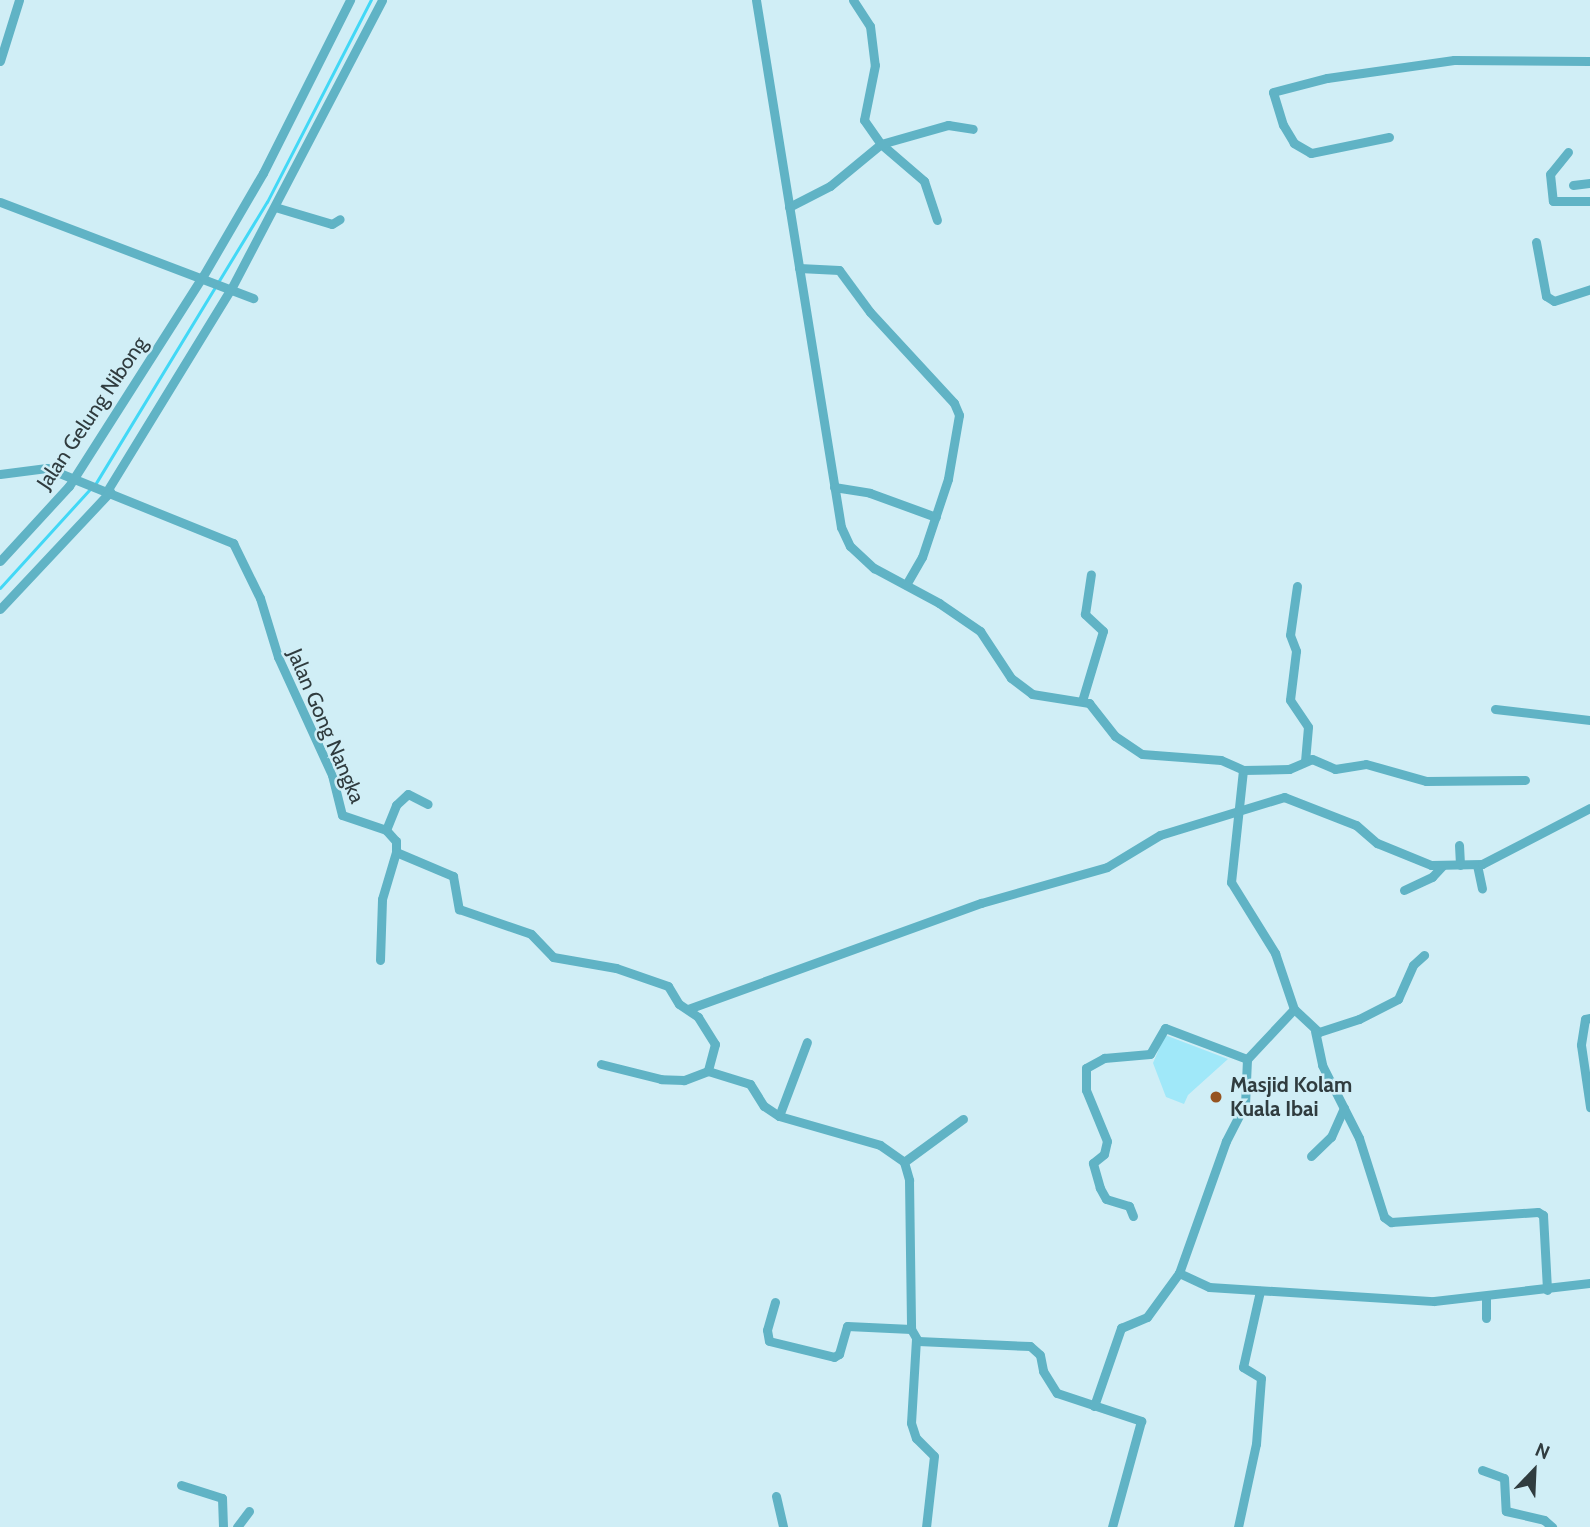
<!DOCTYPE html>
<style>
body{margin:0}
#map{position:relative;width:1590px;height:1527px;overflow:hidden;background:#d0eef6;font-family:Cabin,sans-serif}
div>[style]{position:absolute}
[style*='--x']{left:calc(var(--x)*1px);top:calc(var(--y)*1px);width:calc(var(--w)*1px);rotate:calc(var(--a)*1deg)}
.green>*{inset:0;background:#a0e8f9}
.stream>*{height:2.5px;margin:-1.25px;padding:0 1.25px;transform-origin:1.25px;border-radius:1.25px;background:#42d8f6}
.minor>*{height:9px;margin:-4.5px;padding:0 4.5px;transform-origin:4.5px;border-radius:4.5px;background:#60b3c5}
.dots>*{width:19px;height:19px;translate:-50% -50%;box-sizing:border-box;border:4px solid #d0eef6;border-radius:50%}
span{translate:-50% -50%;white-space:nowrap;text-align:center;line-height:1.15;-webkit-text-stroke:5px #d0eef6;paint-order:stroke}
.street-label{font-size:21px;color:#303c3f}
.poi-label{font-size:21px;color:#303c3f;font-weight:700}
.left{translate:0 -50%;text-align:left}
.north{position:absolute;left:1499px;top:1436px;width:70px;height:70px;-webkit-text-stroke:5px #d0eef6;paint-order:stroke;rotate:23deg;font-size:19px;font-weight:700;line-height:28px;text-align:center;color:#303c3f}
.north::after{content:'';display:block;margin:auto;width:24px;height:32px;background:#303c3f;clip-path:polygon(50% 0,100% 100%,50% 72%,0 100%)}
</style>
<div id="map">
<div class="green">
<div style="clip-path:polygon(1165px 1035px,1228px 1059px,1188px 1095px,1184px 1104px,1166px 1097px,1153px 1063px)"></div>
</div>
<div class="stream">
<div style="--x:96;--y:483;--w:329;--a:-58.7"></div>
<div style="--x:267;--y:202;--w:227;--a:-62.8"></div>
<div style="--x:0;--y:588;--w:135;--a:-47.7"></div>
</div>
<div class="minor">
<div style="--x:756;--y:0;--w:534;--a:80.84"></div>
<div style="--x:841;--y:527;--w:21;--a:65"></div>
<div style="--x:850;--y:546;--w:33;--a:43"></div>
<div style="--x:874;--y:568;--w:74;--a:28.3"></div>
<div style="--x:939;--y:603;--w:50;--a:34.3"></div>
<div style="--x:980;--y:631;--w:56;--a:56.6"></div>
<div style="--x:1011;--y:678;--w:26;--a:37"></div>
<div style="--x:1032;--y:694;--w:58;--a:9"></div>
<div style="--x:1089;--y:703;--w:42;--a:51.8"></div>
<div style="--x:1115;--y:736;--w:32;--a:34"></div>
<div style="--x:1142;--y:754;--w:79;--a:4.3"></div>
<div style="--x:1221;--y:760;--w:24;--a:24"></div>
<div style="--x:1243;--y:770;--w:113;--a:96.1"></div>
<div style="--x:1231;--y:882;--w:84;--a:58.2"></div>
<div style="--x:1275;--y:953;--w:59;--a:71.3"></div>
<div style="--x:1294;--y:1009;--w:69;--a:133.2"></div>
<div style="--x:1247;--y:1059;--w:45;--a:92.5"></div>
<div style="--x:1245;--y:1104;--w:42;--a:117.2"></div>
<div style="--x:1226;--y:1141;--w:140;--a:109.6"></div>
<div style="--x:853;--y:0;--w:31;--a:57"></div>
<div style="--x:870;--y:26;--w:39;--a:83"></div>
<div style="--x:875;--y:65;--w:56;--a:101.3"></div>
<div style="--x:864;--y:120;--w:29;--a:55"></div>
<div style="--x:881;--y:144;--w:57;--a:40.7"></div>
<div style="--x:924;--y:181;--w:41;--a:71.6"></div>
<div style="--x:0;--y:61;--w:64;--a:-72.7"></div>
<div style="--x:1389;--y:137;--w:80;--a:168.4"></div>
<div style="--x:1311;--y:153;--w:20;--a:-150"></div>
<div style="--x:1294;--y:143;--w:21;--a:-121"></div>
<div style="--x:1283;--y:125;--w:34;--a:-107"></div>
<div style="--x:1273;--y:92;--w:56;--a:-14.5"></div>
<div style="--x:1327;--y:78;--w:128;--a:-8.1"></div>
<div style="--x:1454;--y:60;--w:136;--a:0.4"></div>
<div style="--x:1568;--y:152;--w:28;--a:129"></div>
<div style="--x:1550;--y:174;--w:27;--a:84"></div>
<div style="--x:1553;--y:201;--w:37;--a:0"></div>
<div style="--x:1573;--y:185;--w:17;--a:-7"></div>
<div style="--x:0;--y:202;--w:271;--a:20.8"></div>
<div style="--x:275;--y:207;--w:59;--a:16.6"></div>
<div style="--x:332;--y:224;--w:9;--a:-32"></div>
<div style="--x:789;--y:207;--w:46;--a:-27.1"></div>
<div style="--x:830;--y:186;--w:66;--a:-39.5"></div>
<div style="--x:881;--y:144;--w:70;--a:-15.8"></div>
<div style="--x:948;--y:125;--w:25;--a:9"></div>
<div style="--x:1536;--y:242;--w:55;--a:79.5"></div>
<div style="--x:1546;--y:296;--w:9;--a:32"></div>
<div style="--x:1554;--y:301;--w:38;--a:-18"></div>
<div style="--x:799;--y:268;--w:40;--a:2.9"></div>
<div style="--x:839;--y:270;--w:52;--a:53.6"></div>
<div style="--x:870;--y:312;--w:124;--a:47.3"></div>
<div style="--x:954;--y:403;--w:13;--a:67"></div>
<div style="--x:959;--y:415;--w:65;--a:99.8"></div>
<div style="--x:948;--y:479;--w:82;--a:108.4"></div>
<div style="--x:922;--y:557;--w:32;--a:120"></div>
<div style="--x:0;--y:474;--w:47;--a:-7.3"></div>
<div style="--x:47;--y:468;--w:201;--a:22"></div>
<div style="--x:233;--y:543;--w:61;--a:63.9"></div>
<div style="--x:260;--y:598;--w:62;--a:73"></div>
<div style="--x:278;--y:657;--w:130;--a:65.4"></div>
<div style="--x:332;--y:775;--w:41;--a:76"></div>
<div style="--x:342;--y:815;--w:46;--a:18.8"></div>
<div style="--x:386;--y:830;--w:15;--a:48"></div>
<div style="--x:396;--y:841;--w:11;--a:90"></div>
<div style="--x:396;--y:852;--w:62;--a:22.8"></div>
<div style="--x:453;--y:876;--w:34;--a:80"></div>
<div style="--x:459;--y:909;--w:76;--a:19.1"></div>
<div style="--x:531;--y:934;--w:32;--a:46"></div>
<div style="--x:553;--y:957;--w:64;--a:9.9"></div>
<div style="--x:616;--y:968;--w:55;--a:19.1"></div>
<div style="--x:668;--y:986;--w:21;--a:59"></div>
<div style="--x:679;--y:1004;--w:23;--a:34"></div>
<div style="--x:698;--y:1017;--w:32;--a:58"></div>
<div style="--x:715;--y:1044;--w:28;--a:105"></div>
<div style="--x:708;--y:1071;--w:26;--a:159"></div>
<div style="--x:684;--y:1080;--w:23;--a:-178"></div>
<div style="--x:661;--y:1079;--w:62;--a:-166"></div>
<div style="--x:834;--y:487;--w:36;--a:9"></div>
<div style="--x:870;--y:493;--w:70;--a:20"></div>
<div style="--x:107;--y:491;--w:237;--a:-58.5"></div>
<div style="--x:231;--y:289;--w:326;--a:-62.4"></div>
<div style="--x:0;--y:561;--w:102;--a:-47.4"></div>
<div style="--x:69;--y:486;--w:249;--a:-57.5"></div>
<div style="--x:203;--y:276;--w:119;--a:-59.8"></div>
<div style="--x:263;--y:173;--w:194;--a:-63.3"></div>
<div style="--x:1297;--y:586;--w:49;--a:98.1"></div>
<div style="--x:1290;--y:635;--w:17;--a:69"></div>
<div style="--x:1296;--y:651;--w:49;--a:97"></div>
<div style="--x:1290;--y:700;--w:32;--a:56"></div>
<div style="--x:1308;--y:727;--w:33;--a:95"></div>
<div style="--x:0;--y:609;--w:161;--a:-46.8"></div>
<div style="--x:1082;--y:701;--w:73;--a:-73.3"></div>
<div style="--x:1103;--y:631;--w:25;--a:-137"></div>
<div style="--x:1085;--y:614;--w:40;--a:-81.5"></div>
<div style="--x:1495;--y:709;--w:96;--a:6.6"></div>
<div style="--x:1243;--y:770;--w:46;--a:-1.2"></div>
<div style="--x:1289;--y:769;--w:25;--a:-23"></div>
<div style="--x:1312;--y:759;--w:25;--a:23"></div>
<div style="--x:1335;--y:769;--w:31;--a:-9"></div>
<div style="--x:1366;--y:764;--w:62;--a:15.8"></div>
<div style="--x:1426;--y:781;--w:99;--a:-0.6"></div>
<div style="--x:386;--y:830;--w:27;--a:-68"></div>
<div style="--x:396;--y:805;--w:16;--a:-43"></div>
<div style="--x:408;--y:794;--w:22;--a:27"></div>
<div style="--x:1459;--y:845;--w:20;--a:87"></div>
<div style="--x:1477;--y:865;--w:24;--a:78"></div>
<div style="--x:1404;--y:890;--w:31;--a:-25"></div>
<div style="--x:1432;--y:877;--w:16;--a:-47"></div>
<div style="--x:380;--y:960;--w:61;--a:-88.1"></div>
<div style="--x:382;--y:899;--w:49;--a:-73.4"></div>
<div style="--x:688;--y:1009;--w:312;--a:-19.9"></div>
<div style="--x:981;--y:903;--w:131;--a:-15.9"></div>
<div style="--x:1107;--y:867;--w:62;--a:-31.1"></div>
<div style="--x:1160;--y:835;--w:130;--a:-17"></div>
<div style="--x:1284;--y:797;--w:77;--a:21.3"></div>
<div style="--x:1356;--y:825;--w:28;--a:41"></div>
<div style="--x:1377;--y:843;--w:58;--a:22.2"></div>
<div style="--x:1431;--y:865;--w:51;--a:-1.1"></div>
<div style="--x:1482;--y:864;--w:122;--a:-27.4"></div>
<div style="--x:1294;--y:1009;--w:34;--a:43"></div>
<div style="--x:1319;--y:1032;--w:42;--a:-18"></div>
<div style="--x:1359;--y:1019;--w:44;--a:-27.1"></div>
<div style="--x:1398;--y:999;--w:37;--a:-66"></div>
<div style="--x:1413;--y:965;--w:15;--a:-42"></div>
<div style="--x:1590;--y:1018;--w:5;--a:169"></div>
<div style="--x:1585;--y:1019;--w:26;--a:99"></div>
<div style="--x:1581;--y:1045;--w:63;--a:81.7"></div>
<div style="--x:1315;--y:1031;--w:35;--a:78"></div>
<div style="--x:1322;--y:1065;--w:82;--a:63.1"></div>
<div style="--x:1359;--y:1138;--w:83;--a:72.4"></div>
<div style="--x:1384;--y:1217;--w:9;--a:36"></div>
<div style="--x:1391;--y:1222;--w:147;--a:-3.9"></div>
<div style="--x:1538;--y:1212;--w:6;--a:31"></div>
<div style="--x:1543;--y:1215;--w:75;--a:86.9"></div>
<div style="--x:708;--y:1071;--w:44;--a:17.2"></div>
<div style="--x:750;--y:1084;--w:26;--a:58"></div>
<div style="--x:764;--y:1106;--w:18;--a:34"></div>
<div style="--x:779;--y:1116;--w:105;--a:16"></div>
<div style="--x:880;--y:1145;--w:29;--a:35"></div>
<div style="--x:904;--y:1162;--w:19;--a:74"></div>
<div style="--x:909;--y:1180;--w:149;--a:89.2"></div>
<div style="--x:911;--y:1329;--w:14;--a:60"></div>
<div style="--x:918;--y:1341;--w:112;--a:2.6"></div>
<div style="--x:1030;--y:1346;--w:13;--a:42"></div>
<div style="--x:1040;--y:1355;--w:16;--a:79"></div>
<div style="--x:1043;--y:1371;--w:26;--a:58"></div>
<div style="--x:1057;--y:1393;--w:89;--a:18.4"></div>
<div style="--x:1141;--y:1421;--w:110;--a:105.3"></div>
<div style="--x:779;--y:1116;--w:79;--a:-69.3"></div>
<div style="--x:1311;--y:1156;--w:28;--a:-44"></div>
<div style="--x:1331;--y:1137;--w:32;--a:-66"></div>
<div style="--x:904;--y:1162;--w:73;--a:-36.1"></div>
<div style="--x:1133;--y:1216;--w:11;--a:-112"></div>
<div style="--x:1129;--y:1206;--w:24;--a:-163"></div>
<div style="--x:1106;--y:1199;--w:13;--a:-119"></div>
<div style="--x:1100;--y:1188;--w:26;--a:-106"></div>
<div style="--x:1093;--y:1163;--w:14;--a:-39"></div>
<div style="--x:1104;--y:1154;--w:13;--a:-77"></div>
<div style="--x:1107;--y:1141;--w:55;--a:-112.4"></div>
<div style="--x:1086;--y:1090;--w:22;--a:-90"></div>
<div style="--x:1086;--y:1068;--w:21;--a:-29"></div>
<div style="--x:1104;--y:1058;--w:46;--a:-5"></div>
<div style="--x:1150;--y:1054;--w:30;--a:-60"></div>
<div style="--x:1165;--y:1028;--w:88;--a:20.7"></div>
<div style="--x:775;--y:1302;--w:29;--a:106"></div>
<div style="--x:767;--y:1330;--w:11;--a:80"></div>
<div style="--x:769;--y:1341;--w:67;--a:13.8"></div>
<div style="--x:834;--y:1357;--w:6;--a:-31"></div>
<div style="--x:839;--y:1354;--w:29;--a:-74"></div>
<div style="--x:847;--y:1326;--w:64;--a:2.7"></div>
<div style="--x:1486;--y:1318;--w:22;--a:-90"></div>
<div style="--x:916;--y:1339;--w:84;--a:93.4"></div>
<div style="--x:911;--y:1423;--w:16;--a:72"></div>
<div style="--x:916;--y:1438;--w:25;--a:45"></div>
<div style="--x:934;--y:1456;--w:71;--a:96.4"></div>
<div style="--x:1094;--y:1406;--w:83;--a:-70.9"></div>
<div style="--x:1121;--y:1328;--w:28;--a:-23"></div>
<div style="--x:1147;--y:1317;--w:54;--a:-54"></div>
<div style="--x:1179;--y:1273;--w:33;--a:25"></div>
<div style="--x:1209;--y:1287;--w:225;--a:3.6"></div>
<div style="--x:1434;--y:1301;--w:157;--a:-6.6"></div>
<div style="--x:1482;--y:1470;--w:23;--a:20"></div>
<div style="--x:1504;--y:1478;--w:33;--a:87"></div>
<div style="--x:1506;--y:1511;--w:39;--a:13"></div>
<div style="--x:1544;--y:1520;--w:11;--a:41"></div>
<div style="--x:181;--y:1485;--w:43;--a:17.6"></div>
<div style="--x:222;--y:1498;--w:29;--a:88"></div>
<div style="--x:776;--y:1496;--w:32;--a:77"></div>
<div style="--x:237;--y:1527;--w:20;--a:-53"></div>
<div style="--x:1238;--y:1527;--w:85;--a:-77.8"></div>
<div style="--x:1256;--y:1444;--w:66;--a:-85.7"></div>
<div style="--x:1261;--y:1378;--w:21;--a:-149"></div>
<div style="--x:1243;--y:1367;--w:78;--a:-77.4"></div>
</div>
<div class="dots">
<div style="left:1216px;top:1097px;background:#965421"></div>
</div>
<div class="street-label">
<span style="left:92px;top:413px;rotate:-56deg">Jalan Gelung Nibong</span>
<span style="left:326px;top:726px;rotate:67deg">Jalan Gong Nangka</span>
</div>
<div class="poi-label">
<span class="left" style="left:1230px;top:1097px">Masjid Kolam<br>Kuala Ibai</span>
</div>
<div class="north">N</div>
</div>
